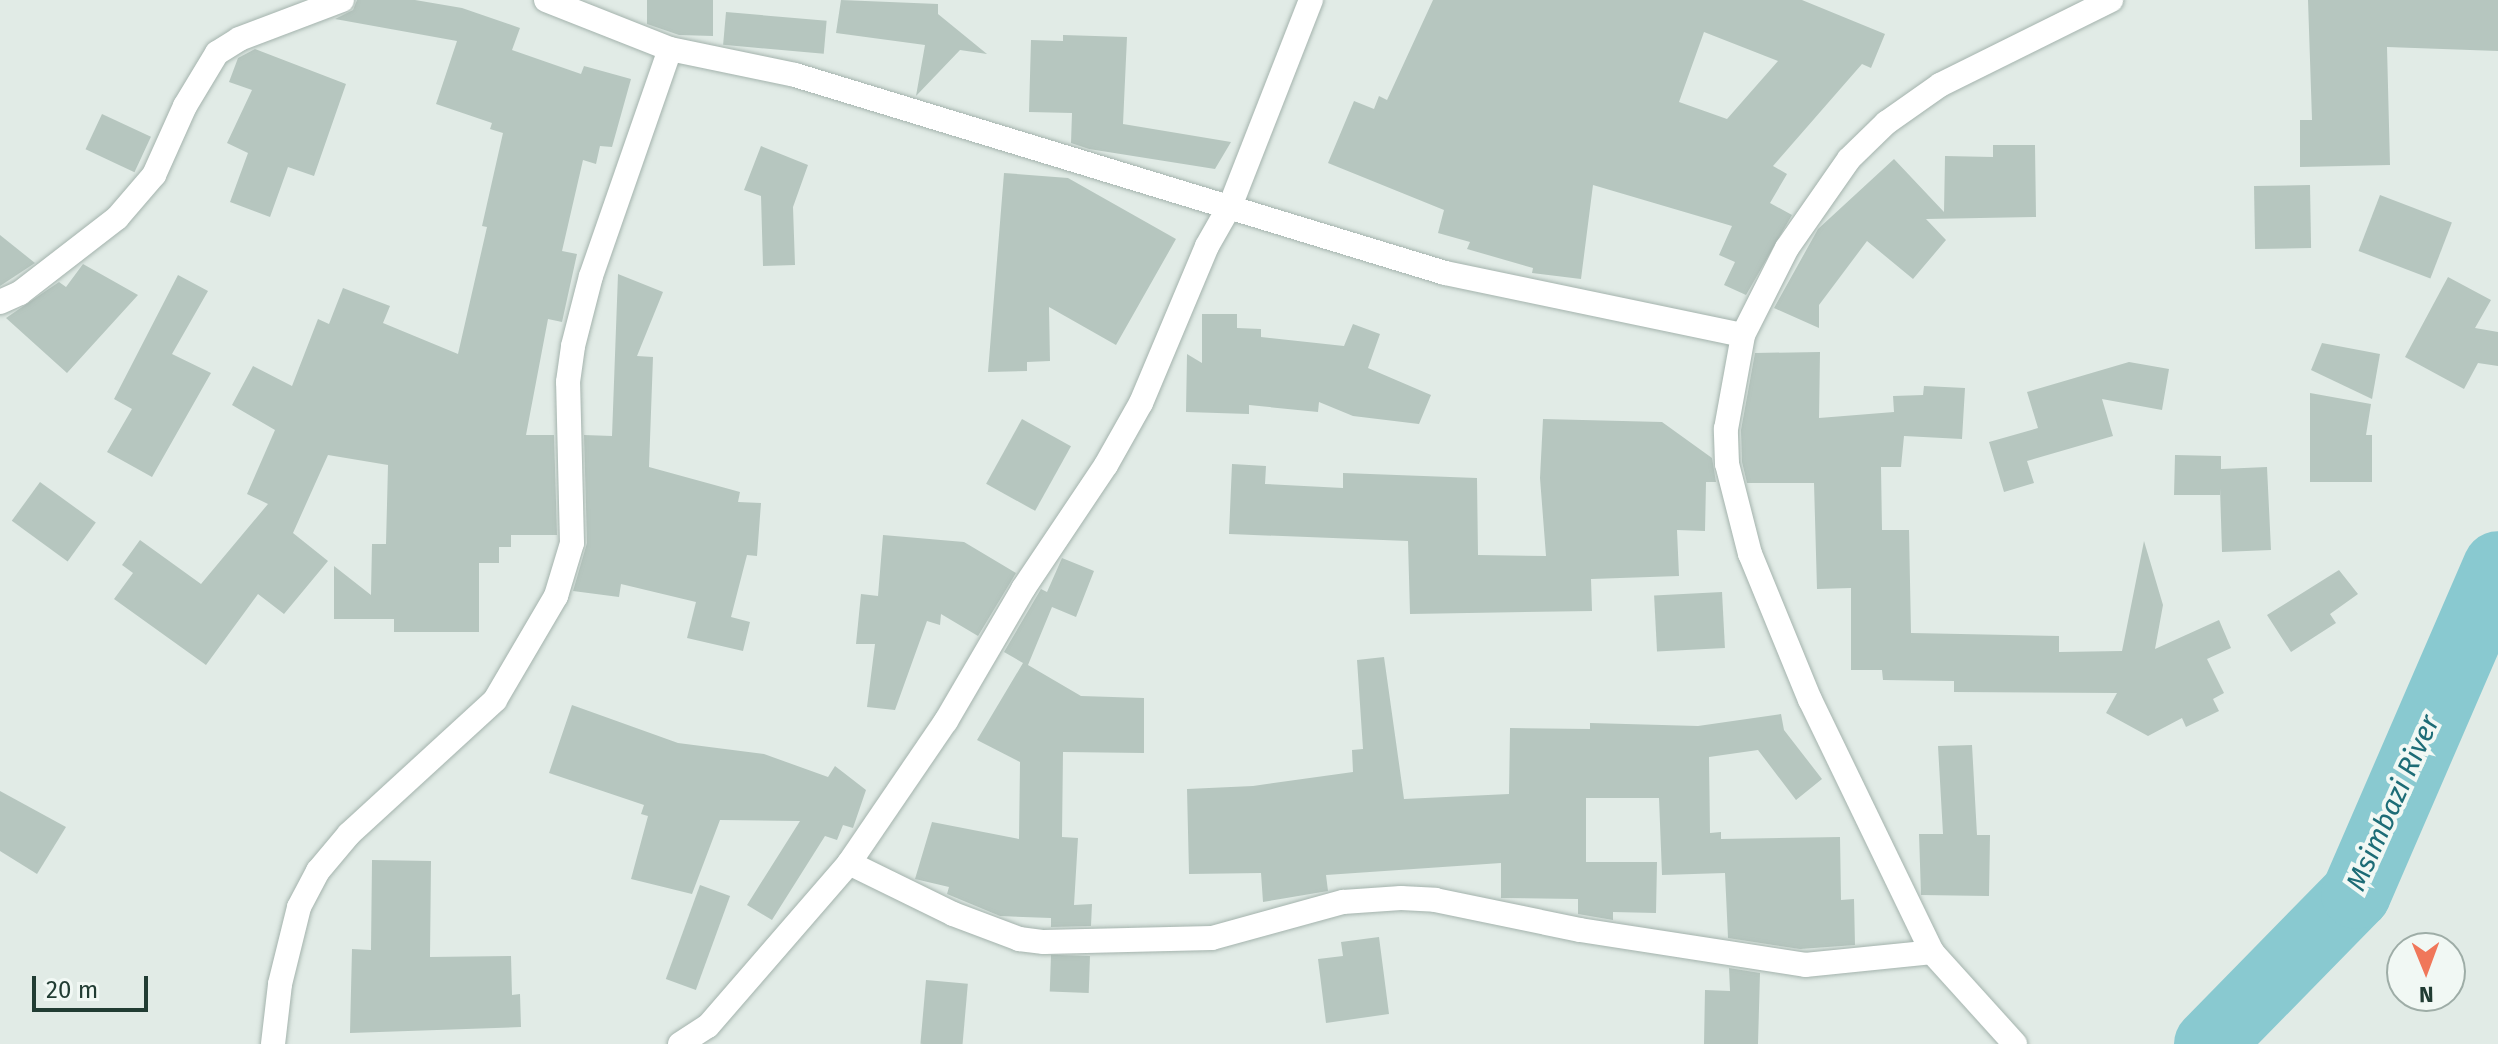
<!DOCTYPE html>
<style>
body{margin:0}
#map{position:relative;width:2498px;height:1044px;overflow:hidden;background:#e1ebe6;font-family:"Fira Sans",sans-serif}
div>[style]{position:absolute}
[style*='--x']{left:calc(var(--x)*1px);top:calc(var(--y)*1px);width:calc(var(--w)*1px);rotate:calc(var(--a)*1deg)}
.river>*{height:70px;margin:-35px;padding:0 35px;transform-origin:35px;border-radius:35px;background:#89c9d0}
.building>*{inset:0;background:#b6c6bf;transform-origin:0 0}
.roads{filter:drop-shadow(0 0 2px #a4b3ad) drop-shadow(0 0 2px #a4b3ad)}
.minor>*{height:24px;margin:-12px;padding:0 12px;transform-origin:12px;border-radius:12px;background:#fff}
span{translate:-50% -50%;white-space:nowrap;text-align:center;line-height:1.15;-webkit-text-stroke:8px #f1f8f4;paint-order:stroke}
.water-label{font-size:28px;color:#1d6c76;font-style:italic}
.north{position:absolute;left:2386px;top:932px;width:80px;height:80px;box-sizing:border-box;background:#f1f8f4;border:2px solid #9eada7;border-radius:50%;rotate:179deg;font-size:22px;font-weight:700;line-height:32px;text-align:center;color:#213c33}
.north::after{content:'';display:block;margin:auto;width:28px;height:36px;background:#f0775a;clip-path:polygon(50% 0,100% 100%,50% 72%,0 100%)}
.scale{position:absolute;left:32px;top:976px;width:116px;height:36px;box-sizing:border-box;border:4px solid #213c33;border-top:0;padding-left:10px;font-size:24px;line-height:28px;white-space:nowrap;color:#213c33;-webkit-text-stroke:6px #f1f8f4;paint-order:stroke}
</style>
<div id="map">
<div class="river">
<div style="--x:2209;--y:1044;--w:210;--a:-45.6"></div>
<div style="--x:2356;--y:894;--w:357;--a:-66.6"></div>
</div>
<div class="building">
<div style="clip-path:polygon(357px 0,415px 0,462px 8px,520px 28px,512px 50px,581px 74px,584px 66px,631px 79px,612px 147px,600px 146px,596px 164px,583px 160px,562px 251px,577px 254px,562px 322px,548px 319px,526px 435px,554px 435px,557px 535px,511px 535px,511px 547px,499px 547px,499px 563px,479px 563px,479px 632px,394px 632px,394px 619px,334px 619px,334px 566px,371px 595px,372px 544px,386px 544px,388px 465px,328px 455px,293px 533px,328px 561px,284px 614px,258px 594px,206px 665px,114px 599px,133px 573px,122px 565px,140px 540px,201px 584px,268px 504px,247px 494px,275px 430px,232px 405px,253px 366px,292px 386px,318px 319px,329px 324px,343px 288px,390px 306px,383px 323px,458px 354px,487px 227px,482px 226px,503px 133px,490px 129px,492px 123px,436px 104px,457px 41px,335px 19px,353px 10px)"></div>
<div style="clip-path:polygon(647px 0,713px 0,713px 36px,679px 35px,647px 24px)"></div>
<div style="clip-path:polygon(841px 0,938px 4px,938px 14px,987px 54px,960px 50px,916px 96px,925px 45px,836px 33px)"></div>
<div style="clip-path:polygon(evenodd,1433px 0,1802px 0,1885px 34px,1871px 68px,1862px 64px,1773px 166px,1787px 174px,1770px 203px,1792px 215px,1746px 295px,1724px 285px,1735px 262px,1719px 255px,1732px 226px,1593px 185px,1581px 279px,1532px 273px,1533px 268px,1467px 249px,1470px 242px,1438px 233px,1444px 210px,1328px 163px,1354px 101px,1374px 109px,1379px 96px,1387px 100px,1433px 0,1704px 32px,1778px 61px,1727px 119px,1679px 102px,1704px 32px)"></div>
<div style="clip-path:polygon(2308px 0,2498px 0,2498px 51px,2387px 47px,2390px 165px,2300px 167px,2300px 120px,2312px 120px)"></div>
<div style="left:726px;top:12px;width:101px;height:33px;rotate:5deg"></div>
<div style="clip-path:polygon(1063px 35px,1127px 37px,1123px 124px,1231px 142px,1215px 169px,1089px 149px,1071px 143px,1072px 113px,1029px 112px,1031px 40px,1063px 41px)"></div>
<div style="clip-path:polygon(255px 49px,346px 84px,314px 176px,288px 167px,270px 217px,230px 202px,248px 153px,227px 143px,252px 90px,229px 82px,238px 58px)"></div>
<div style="left:102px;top:114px;width:54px;height:39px;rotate:25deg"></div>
<div style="clip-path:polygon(1993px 145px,2035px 145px,2036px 217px,1926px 219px,1946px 240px,1913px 279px,1867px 241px,1819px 305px,1819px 328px,1774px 308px,1818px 229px,1894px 159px,1944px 212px,1945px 156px,1993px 157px)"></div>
<div style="clip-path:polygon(761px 146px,808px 165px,793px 207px,795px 265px,763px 266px,761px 196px,744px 190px)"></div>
<div style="clip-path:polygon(1004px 173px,1068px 178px,1176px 239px,1116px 345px,1049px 307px,1050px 361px,1027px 362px,1027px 371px,988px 372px)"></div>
<div style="left:2310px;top:185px;width:63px;height:56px;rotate:89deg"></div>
<div style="left:2380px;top:195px;width:77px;height:60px;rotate:21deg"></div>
<div style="clip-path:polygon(0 235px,35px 263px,0 286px)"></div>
<div style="clip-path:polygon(83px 264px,138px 295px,67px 373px,6px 318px,59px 282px,66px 287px)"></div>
<div style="clip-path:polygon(618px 274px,663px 292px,637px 356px,653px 357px,649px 467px,740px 492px,738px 502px,761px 503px,757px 556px,747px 555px,731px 617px,750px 622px,743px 651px,687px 638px,696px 602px,621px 584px,619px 597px,573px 591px,587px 543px,584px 435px,612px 436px)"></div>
<div style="clip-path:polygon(178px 275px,208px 291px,172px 354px,211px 373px,152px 477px,107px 452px,132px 409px,114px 399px)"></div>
<div style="clip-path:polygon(2448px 277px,2491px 300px,2475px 328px,2498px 332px,2498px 366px,2478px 363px,2464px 389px,2405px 357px)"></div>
<div style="clip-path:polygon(1202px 314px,1237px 314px,1237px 328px,1261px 329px,1261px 337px,1344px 346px,1353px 324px,1380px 334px,1368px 368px,1431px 395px,1419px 424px,1353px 416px,1319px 402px,1318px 412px,1249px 405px,1249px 414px,1186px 412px,1187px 354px,1202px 363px)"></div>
<div style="clip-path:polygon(2322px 343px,2380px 354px,2372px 399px,2311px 370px)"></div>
<div style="clip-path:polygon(1820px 352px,1819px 418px,1894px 412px,1893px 396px,1923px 395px,1924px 386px,1965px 388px,1962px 439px,1904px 436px,1901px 467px,1881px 467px,1882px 530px,1909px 530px,1911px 633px,2059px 636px,2059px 652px,2122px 651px,2144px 541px,2163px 605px,2155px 649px,2219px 620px,2231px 648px,2207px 659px,2224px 693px,2213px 699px,2219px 711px,2186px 727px,2182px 718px,2148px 736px,2106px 713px,2117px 693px,1954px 692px,1954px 681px,1883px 680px,1882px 670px,1851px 670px,1851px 588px,1817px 589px,1814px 483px,1747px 483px,1742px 462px,1741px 430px,1755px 353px)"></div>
<div style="clip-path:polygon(2129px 362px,2169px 369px,2162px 410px,2102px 399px,2113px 436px,2027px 461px,2034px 483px,2004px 492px,1989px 442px,2038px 428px,2027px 392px)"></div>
<div style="clip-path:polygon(2310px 393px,2371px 404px,2366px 435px,2372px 435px,2372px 482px,2310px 482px)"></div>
<div style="left:1022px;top:419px;width:56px;height:74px;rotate:29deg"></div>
<div style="clip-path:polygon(1543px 419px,1662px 422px,1712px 458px,1716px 482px,1706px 482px,1705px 531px,1677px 530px,1679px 576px,1591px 579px,1592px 611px,1410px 614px,1408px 541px,1229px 534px,1232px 464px,1266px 466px,1265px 484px,1343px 488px,1343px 473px,1477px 478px,1478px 555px,1546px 556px,1540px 478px)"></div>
<div style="clip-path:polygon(2175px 455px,2221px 456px,2221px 469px,2267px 467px,2271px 550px,2222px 552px,2220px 488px,2220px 495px,2174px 495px)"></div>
<div style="left:40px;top:482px;width:69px;height:48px;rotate:36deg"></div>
<div style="clip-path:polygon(883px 535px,964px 542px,1016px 573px,978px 636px,941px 614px,940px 625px,927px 621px,895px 710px,867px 707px,875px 644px,856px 644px,861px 594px,878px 596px)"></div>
<div style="clip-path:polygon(1062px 558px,1094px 571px,1076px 617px,1052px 607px,1028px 665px,1081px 696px,1144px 698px,1144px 753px,1063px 752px,1062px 837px,1078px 838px,1074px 905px,1092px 904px,1091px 926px,1051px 927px,1051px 918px,1000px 916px,947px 894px,949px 887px,915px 879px,932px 822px,1019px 839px,1020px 762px,977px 740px,1023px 663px,1004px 652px,1041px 589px,1047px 592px)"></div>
<div style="clip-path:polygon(2339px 570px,2358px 594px,2330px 614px,2336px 623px,2291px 652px,2267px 615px)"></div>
<div style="left:1722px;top:592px;width:56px;height:68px;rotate:87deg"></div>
<div style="clip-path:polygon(1384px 657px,1404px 799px,1509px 794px,1510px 728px,1590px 729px,1590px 723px,1698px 726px,1781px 714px,1784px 730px,1822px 779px,1796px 800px,1758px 750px,1709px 757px,1710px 833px,1721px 832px,1721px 839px,1840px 837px,1841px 900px,1854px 899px,1855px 945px,1800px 949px,1728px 938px,1725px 873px,1662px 875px,1659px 798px,1586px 798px,1586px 862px,1657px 862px,1656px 913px,1613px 912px,1613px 920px,1578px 914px,1578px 899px,1501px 898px,1501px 863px,1326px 875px,1328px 891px,1263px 902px,1261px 873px,1189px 874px,1187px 789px,1253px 786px,1353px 772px,1352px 750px,1363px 749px,1357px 660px)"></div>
<div style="clip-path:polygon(572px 705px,678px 743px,764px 754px,828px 777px,835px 766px,866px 790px,853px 828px,843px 825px,837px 840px,825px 836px,772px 920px,747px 905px,800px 821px,720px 820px,692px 894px,631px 879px,648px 816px,641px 814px,644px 805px,549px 773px)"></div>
<div style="clip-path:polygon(1972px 745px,1977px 835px,1990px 835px,1989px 896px,1921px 895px,1919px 834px,1943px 834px,1938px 746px)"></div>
<div style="clip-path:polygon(0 791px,66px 827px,37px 874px,0 851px)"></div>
<div style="clip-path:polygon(372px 860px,431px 861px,430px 957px,511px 956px,512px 995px,520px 994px,521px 1027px,350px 1033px,352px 949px,371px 950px)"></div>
<div style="left:700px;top:885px;width:32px;height:100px;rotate:20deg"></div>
<div style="clip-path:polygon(1379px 937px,1389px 1014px,1326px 1023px,1318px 959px,1343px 956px,1341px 942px)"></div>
<div style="left:1090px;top:956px;width:37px;height:39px;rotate:92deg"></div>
<div style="clip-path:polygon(1729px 968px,1760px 973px,1758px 1044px,1704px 1044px,1705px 990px,1730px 991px)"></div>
<div style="left:926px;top:980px;width:42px;height:64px;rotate:5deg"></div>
</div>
<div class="roads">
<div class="minor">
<div style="--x:546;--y:0;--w:133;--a:21.6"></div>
<div style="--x:670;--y:49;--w:128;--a:11.7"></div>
<div style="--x:795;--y:75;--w:679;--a:16.94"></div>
<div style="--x:1445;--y:273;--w:304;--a:11.8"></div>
<div style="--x:0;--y:302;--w:22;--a:-24"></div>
<div style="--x:20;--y:293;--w:123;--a:-37.7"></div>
<div style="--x:117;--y:218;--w:57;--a:-49.3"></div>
<div style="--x:154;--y:175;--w:76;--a:-65.8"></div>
<div style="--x:185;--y:106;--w:62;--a:-58.9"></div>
<div style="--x:217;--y:53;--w:26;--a:-32"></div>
<div style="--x:239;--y:39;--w:110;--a:-20.7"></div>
<div style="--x:849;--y:863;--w:116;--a:26.1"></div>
<div style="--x:953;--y:914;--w:71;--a:20.7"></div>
<div style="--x:1019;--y:939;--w:25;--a:7"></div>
<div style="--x:1044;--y:942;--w:168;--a:-1.4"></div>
<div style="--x:1212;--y:938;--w:136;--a:-15.4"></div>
<div style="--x:1343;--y:902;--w:58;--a:-3.9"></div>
<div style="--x:1401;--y:898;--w:34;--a:3"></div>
<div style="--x:1435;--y:900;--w:148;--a:11.7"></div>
<div style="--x:1580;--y:930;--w:228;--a:8.8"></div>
<div style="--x:1805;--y:965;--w:128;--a:-5.8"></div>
<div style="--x:273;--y:1044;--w:60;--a:-83.3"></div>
<div style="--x:280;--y:984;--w:79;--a:-76.1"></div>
<div style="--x:299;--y:907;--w:41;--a:-62.2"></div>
<div style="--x:318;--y:871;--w:48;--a:-50"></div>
<div style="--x:349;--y:834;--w:198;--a:-42.5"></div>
<div style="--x:495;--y:700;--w:121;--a:-59.6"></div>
<div style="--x:556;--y:596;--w:55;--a:-73.2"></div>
<div style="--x:572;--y:543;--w:161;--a:-91.4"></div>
<div style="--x:568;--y:382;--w:36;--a:-82"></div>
<div style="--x:573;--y:346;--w:72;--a:-75.6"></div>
<div style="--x:591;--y:276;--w:240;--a:-70.8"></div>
<div style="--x:680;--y:1044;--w:33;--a:-33"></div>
<div style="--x:708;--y:1026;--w:216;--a:-49.1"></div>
<div style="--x:849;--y:863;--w:172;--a:-55.7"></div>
<div style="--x:946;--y:721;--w:153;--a:-59.7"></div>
<div style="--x:1023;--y:589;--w:149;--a:-56.2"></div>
<div style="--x:1106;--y:465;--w:71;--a:-60.6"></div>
<div style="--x:1141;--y:403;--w:170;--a:-67.2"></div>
<div style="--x:1207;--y:246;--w:48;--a:-60.3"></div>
<div style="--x:1231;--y:204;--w:219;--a:-68.6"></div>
<div style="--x:2015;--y:1044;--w:124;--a:-132.1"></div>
<div style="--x:1932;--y:952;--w:280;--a:-115.8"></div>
<div style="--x:1810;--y:700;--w:158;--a:-112.3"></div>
<div style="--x:1750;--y:554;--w:93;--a:-104.3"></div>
<div style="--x:1727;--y:464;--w:35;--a:-92"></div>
<div style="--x:1726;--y:429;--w:96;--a:-79.7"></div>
<div style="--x:1743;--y:335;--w:97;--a:-63.2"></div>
<div style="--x:1787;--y:248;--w:108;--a:-55.1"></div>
<div style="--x:1849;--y:159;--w:52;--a:-44.2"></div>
<div style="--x:1886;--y:123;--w:66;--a:-35.1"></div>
<div style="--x:1940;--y:85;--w:191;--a:-26.4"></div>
</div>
</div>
<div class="water-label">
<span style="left:2393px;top:803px;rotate:-66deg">Msimbazi River</span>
</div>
<div class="north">N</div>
<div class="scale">20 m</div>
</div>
